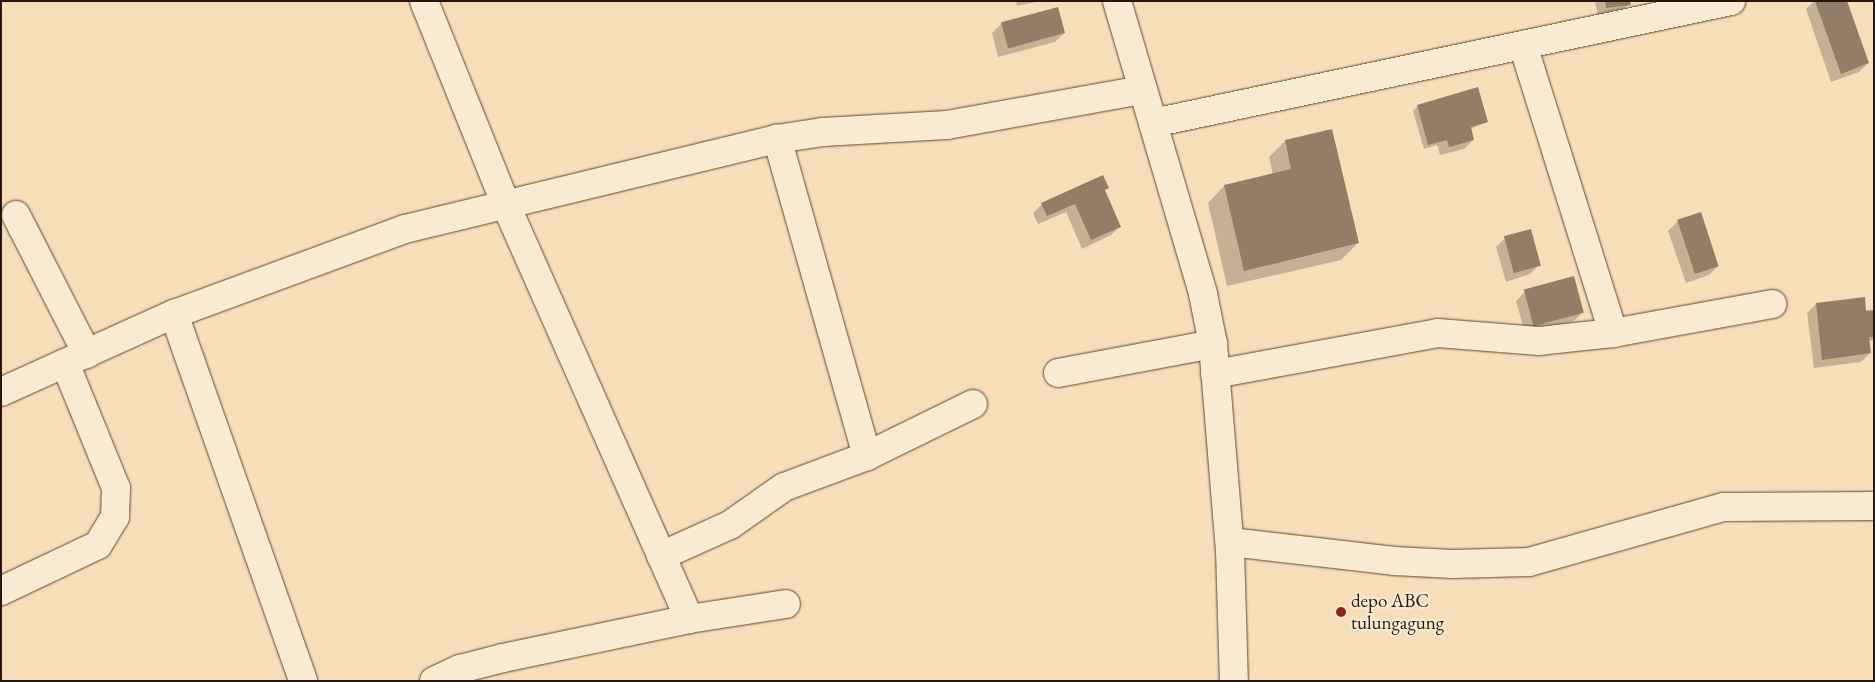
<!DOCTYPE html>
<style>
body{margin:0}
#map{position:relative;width:1875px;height:682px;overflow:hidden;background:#f6deb9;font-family:"EB Garamond",serif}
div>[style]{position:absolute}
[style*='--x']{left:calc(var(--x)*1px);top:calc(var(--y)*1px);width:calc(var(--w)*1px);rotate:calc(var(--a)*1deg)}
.shadow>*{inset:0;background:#0003}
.building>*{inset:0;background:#927e66;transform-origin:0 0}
.roads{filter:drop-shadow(0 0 1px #5a4838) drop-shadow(0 0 1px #5a4838)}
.minor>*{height:28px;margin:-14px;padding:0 14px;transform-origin:14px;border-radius:14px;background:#f9ead2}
.secondary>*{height:28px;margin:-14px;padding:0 14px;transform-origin:14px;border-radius:14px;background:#f9ead2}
.dots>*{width:14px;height:14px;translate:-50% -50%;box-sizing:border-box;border:2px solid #f9ead2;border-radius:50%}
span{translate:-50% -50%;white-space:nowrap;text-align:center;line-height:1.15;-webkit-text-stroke:4.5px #f9ead2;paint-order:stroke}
.poi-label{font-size:19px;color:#26160d}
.left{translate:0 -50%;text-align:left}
.frame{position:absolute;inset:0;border:2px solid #26160d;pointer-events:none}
</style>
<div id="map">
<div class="shadow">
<div style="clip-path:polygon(1016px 1px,1041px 1px,1017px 6px)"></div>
<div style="clip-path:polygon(1595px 1px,1629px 1px,1629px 4px,1620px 13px,1598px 16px)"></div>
<div style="clip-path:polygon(1814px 1px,1846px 1px,1868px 63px,1859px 72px,1831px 82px,1806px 9px)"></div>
<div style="clip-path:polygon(1001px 24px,1064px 33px,1055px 42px,998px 57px,992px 33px)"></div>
<div style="clip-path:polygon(1418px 106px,1487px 122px,1470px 129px,1473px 140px,1464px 149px,1440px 155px,1437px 145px,1424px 149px,1413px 111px)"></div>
<div style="clip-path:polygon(1331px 130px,1358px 243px,1341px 260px,1227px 286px,1208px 203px,1224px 186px,1273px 175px,1269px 157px,1285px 141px)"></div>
<div style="clip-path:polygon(1107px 188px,1104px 191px,1120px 226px,1111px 235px,1082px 249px,1066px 212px,1038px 224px,1033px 213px,1042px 204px)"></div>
<div style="clip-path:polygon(1678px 221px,1718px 266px,1709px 275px,1686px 283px,1668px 231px)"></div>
<div style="clip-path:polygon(1505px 238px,1539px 265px,1530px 274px,1506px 282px,1496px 247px)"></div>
<div style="clip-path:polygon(1525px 292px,1583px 312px,1574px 321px,1526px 336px,1516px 301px)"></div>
<div style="clip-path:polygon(1816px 304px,1874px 311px,1874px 340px,1869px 341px,1870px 353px,1861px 362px,1814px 368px,1807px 313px)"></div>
</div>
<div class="building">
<div style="clip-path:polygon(1605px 1px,1630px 1px,1631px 5px,1606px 8px)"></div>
<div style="clip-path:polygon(1815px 1px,1847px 1px,1869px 63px,1841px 74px)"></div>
<div style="left:1058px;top:7px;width:27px;height:59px;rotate:75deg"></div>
<div style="clip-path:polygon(1478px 87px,1488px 122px,1471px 127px,1474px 140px,1449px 147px,1447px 140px,1428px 145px,1417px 105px)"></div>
<div style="clip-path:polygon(1332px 129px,1359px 243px,1244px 271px,1224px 185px,1291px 169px,1285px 140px)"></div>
<div style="clip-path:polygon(1103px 175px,1109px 188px,1105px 190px,1121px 227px,1091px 240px,1075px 204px,1047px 216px,1041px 203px)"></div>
<div style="left:1701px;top:212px;width:57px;height:25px;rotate:72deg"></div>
<div style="left:1531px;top:229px;width:38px;height:28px;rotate:75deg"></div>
<div style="left:1574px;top:276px;width:38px;height:52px;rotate:75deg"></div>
<div style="clip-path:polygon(1865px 297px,1866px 311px,1874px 310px,1874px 337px,1869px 337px,1871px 353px,1822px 360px,1816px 303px)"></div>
</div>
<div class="roads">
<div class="minor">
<div style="--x:424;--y:1;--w:218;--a:68.1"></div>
<div style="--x:505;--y:203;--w:455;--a:66.1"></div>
<div style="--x:1523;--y:45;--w:302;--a:72.6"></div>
<div style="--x:1153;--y:123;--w:591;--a:-11.92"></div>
<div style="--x:16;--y:215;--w:156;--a:62.9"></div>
<div style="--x:174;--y:314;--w:389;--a:70.6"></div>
<div style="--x:1058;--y:373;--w:158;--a:-10.6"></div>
<div style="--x:1215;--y:374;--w:227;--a:-10.4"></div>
<div style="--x:1438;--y:333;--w:101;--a:4.5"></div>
<div style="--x:1539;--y:341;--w:74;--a:-6.2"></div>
<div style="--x:1613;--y:333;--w:162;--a:-10.3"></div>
<div style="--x:1;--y:392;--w:190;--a:-24.3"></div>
<div style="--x:174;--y:314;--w:246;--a:-20.2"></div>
<div style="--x:405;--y:229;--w:383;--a:-13.6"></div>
<div style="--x:777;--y:139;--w:47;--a:-8.7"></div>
<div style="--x:823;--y:132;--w:124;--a:-3.2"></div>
<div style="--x:947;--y:125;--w:198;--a:-10.2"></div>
<div style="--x:867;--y:456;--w:118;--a:-26.1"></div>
<div style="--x:1230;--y:542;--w:165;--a:6.6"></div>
<div style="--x:1394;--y:561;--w:59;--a:2.9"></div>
<div style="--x:1453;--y:564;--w:76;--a:-1.5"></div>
<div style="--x:1529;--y:562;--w:203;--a:-15.8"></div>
<div style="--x:1724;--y:507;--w:150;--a:-0.4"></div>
<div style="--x:661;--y:556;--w:76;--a:-24.2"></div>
<div style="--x:730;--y:525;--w:66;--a:-35.1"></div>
<div style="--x:784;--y:487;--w:89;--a:-20.5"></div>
<div style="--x:867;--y:456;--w:330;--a:-105.8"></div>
<div style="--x:1;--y:591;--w:107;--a:-25.4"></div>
<div style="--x:98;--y:545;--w:33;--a:-59"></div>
<div style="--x:115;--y:517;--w:29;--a:-88"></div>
<div style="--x:116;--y:488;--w:135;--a:-112.2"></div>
<div style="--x:434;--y:681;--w:29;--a:-25"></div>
<div style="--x:460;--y:669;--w:44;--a:-14.3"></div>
<div style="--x:503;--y:658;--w:190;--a:-11.8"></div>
<div style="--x:689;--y:619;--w:98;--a:-8.8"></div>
</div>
<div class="secondary">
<div style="--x:1117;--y:1;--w:305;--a:73.6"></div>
<div style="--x:1203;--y:294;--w:51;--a:78.7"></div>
<div style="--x:1213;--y:344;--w:207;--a:85.3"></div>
<div style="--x:1230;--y:550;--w:131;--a:88.3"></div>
</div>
</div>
<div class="dots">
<div style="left:1341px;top:612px;background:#8f2418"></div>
</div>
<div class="poi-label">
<span class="left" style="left:1351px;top:612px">depo ABC<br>tulungagung</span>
</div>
<div class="frame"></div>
</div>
